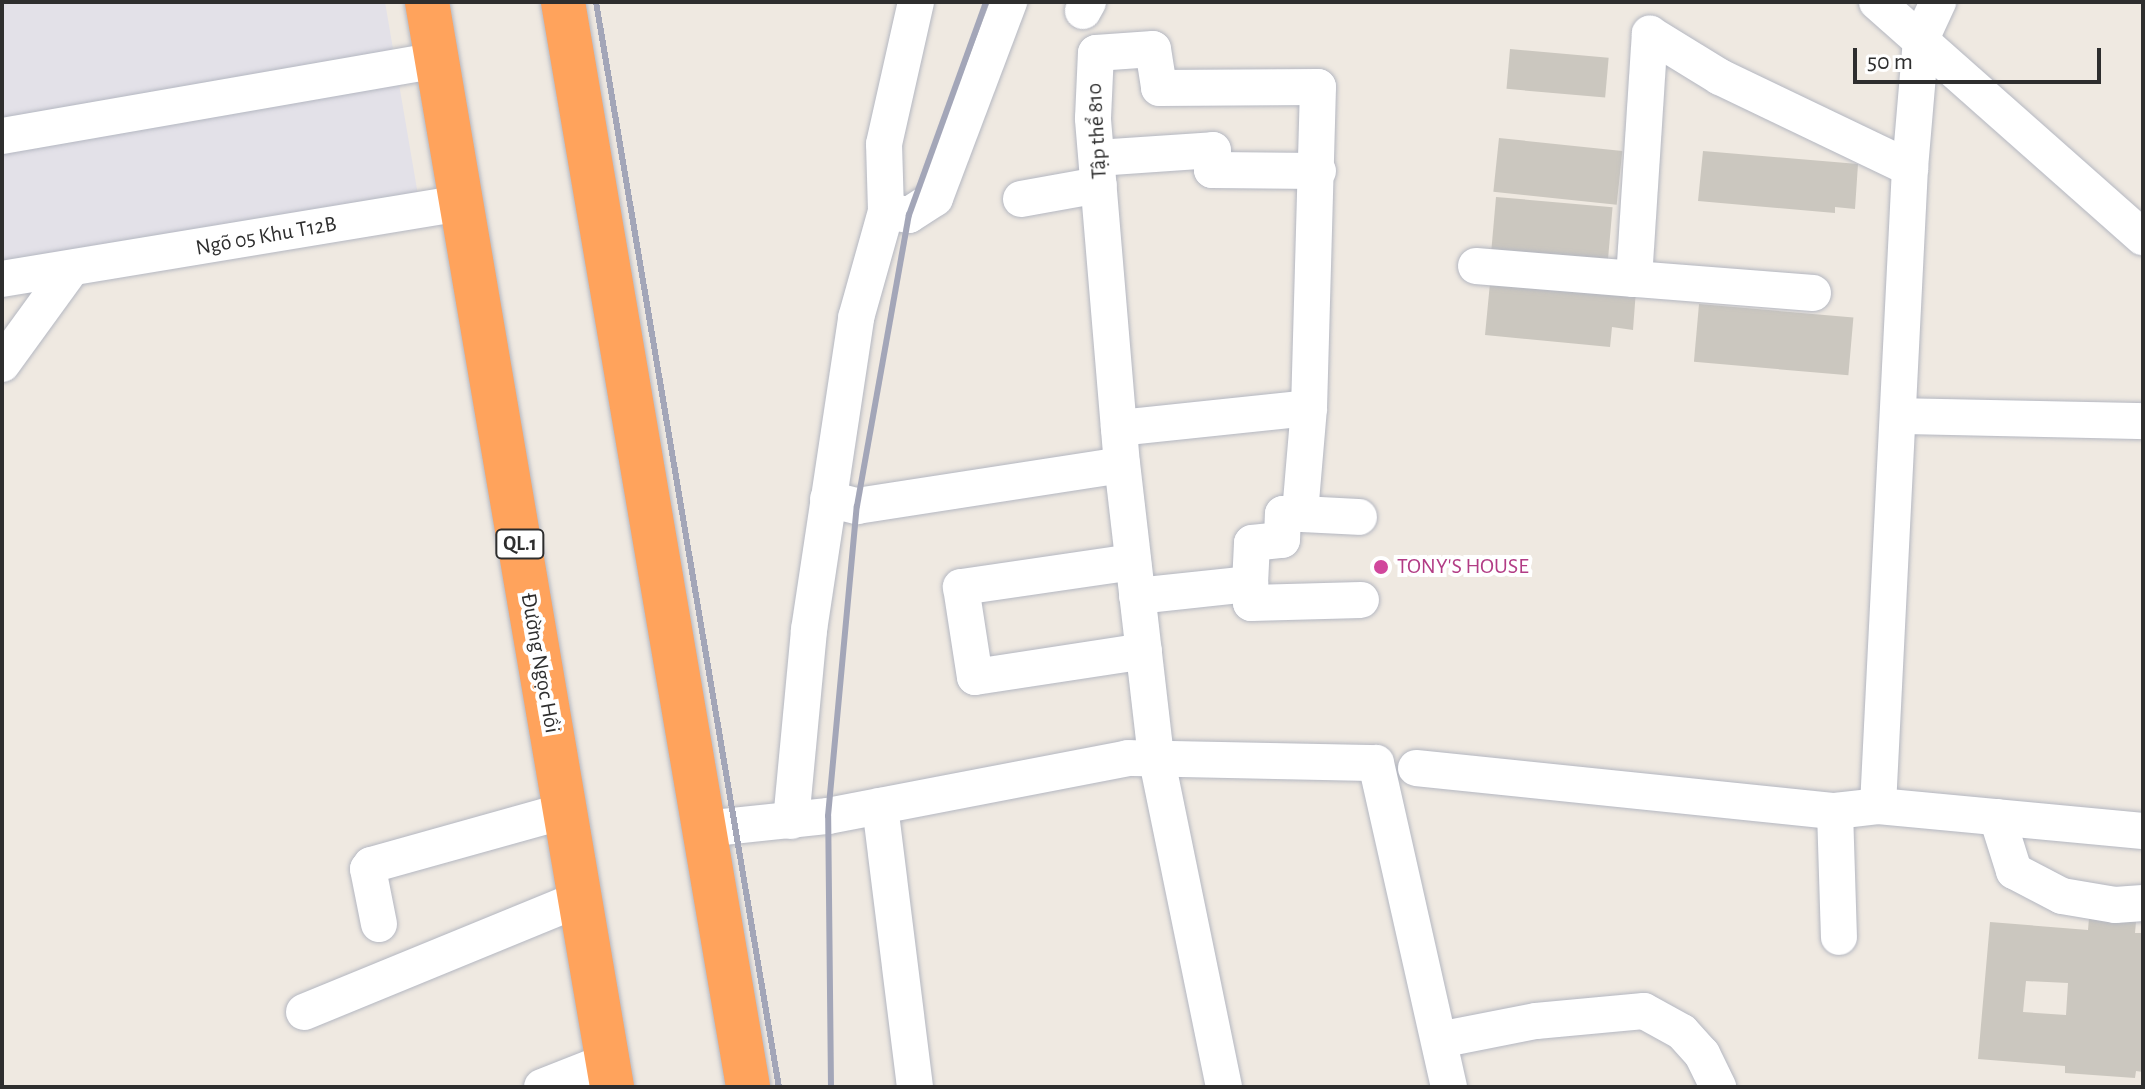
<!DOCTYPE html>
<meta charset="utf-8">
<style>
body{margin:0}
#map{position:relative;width:2145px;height:1089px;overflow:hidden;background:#efe9e1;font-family:"Alegreya Sans",sans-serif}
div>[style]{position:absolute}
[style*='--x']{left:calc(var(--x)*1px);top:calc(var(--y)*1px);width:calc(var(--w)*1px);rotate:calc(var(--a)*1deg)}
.industrial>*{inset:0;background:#e3e1e8}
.building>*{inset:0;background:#cbc7bf;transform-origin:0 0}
.roads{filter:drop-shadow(0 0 2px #b4b7c1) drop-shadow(0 0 2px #b4b7c1)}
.minor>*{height:36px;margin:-18px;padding:0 18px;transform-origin:18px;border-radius:18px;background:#fff}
.highway>*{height:44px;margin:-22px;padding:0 22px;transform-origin:22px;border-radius:22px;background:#ffa35c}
.rail>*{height:6px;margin:-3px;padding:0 3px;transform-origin:3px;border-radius:3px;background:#a3a6b8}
.dots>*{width:22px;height:22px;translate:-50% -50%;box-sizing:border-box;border:4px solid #fff;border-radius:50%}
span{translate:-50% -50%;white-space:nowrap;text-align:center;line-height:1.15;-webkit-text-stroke:8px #fff;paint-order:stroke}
.shield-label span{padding:2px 6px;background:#fff;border:2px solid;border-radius:6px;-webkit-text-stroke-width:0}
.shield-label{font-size:20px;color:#2e2e2e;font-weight:700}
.street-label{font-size:22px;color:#2e2e2e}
.hotel-label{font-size:22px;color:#b23c85}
.left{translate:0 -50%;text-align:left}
.frame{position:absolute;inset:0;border:4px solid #2e2e2e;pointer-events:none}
.scale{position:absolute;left:1853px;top:48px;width:248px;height:36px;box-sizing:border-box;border:4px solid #2e2e2e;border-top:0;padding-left:10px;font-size:24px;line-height:28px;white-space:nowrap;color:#2e2e2e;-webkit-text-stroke:6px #fff;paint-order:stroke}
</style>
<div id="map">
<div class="industrial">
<div style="clip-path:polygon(2px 2px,385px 2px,419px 201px,2px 282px)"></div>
</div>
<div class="building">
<div style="left:1510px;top:49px;width:99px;height:40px;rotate:5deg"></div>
<div style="left:1499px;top:138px;width:124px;height:54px;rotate:6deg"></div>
<div style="clip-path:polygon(1703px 151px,1858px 164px,1855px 209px,1835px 207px,1835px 213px,1698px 201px)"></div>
<div style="left:1496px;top:197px;width:117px;height:53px;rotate:5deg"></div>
<div style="clip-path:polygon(1490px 283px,1636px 290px,1633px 330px,1612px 327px,1610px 347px,1485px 335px)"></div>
<div style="left:1699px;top:304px;width:155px;height:58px;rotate:5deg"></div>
<div style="clip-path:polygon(evenodd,2089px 918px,2136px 922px,2135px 933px,2143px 933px,2143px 1072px,2136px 1071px,2135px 1078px,2065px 1073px,2065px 1066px,1978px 1059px,1990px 922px,2088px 930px,2089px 918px,2026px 981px,2068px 983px,2066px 1015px,2023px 1012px,2026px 981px)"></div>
</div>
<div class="roads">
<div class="minor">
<div style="--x:1877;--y:2;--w:355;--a:41.5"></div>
<div style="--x:1083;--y:11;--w:10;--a:-61"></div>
<div style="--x:2;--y:136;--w:442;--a:-9.9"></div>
<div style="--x:1097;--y:158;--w:116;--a:-3.9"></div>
<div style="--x:1213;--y:150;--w:20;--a:93"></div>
<div style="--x:1212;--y:170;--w:106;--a:0.5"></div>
<div style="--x:1021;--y:199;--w:79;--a:-10.2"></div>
<div style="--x:886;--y:211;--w:67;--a:-91.7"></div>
<div style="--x:884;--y:144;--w:146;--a:-77.3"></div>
<div style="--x:1476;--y:266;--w:159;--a:4.7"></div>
<div style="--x:2;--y:279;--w:466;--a:-9.4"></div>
<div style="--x:1813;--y:293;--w:180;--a:-175.5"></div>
<div style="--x:1634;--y:279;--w:246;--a:-86.3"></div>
<div style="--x:1650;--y:34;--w:82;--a:31.6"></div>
<div style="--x:1720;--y:77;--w:211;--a:25.6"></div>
<div style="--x:2;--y:364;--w:117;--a:-54"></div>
<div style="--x:1899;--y:416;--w:244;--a:1.2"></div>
<div style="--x:1119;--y:428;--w:191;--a:-6"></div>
<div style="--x:828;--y:499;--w:30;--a:14"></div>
<div style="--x:857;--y:506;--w:268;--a:-8.8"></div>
<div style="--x:1133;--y:562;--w:174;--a:171.7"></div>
<div style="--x:961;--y:587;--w:91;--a:81.2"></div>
<div style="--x:975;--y:677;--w:171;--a:-8.7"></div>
<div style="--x:1250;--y:584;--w:41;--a:-87.2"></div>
<div style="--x:1252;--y:543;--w:30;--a:-6"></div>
<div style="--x:1282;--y:540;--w:26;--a:-88"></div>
<div style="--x:1283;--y:514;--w:17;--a:0"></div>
<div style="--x:1137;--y:596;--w:114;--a:-6.1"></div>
<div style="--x:1250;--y:584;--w:19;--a:87"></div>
<div style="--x:1251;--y:603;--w:110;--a:-1.6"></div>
<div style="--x:1416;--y:768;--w:421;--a:5.9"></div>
<div style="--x:1835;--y:811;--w:43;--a:-6.6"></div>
<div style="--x:1878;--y:806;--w:266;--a:5.4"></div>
<div style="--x:880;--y:806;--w:283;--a:82.9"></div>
<div style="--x:1878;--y:806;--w:639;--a:-87.13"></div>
<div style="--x:1910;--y:168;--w:129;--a:-85.1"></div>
<div style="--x:1921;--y:39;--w:41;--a:-65.3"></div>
<div style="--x:1835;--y:811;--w:126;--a:88.2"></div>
<div style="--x:1997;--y:817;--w:57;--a:72.5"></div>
<div style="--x:2014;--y:871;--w:54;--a:27.5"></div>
<div style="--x:2062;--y:896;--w:54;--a:9.6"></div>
<div style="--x:2115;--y:905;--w:28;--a:-4"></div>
<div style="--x:791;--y:821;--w:192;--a:-84.6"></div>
<div style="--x:809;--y:630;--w:316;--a:-81.4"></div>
<div style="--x:856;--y:318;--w:111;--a:-74.3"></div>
<div style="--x:886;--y:211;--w:23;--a:10"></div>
<div style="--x:909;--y:215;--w:31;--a:-33"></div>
<div style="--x:935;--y:198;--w:210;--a:-69.3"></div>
<div style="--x:704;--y:829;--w:125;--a:-6"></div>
<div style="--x:828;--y:816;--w:306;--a:-10.9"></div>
<div style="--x:1128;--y:758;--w:248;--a:1.2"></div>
<div style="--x:1376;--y:763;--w:332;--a:77.3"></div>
<div style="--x:379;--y:924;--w:56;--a:-101.3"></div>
<div style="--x:368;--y:869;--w:5;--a:-53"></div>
<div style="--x:371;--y:865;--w:201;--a:-15.6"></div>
<div style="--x:304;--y:1012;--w:298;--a:-22.3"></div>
<div style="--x:1439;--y:1040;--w:99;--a:-11.1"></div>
<div style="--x:1536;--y:1021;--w:108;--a:-5.3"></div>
<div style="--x:1644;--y:1011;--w:43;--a:28.9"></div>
<div style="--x:1682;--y:1032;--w:30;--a:48"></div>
<div style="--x:1702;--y:1054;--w:37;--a:64"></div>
<div style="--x:542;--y:1087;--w:71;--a:-21.5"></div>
<div style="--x:1224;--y:1087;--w:337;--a:-101.6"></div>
<div style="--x:1156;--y:757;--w:294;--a:-96.6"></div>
<div style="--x:1122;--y:465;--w:348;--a:-94.8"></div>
<div style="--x:1093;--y:118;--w:65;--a:-87.4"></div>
<div style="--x:1096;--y:53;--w:57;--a:-4"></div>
<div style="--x:1153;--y:49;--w:39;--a:81"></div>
<div style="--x:1159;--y:88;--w:159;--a:-0.4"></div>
<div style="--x:1318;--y:87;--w:321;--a:91.6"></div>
<div style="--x:1309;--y:408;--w:106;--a:94.9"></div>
<div style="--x:1300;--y:514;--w:59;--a:2.9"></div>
</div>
<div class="highway">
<div style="--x:427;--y:2;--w:1101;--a:80.32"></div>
<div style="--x:563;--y:2;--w:1101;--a:80.32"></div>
</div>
</div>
<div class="rail">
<div style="--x:596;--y:2;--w:1100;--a:80.43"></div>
<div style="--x:831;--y:1087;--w:271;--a:-90.6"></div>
<div style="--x:828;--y:816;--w:311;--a:-84.7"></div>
<div style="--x:857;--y:506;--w:296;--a:-79.9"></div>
<div style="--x:909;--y:215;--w:226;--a:-70.1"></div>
</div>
<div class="dots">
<div style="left:1381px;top:567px;background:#d1479c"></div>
</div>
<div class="shield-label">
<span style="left:520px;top:544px">QL.1</span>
</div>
<div class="street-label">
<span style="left:1097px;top:131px;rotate:-93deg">Tập thể 810</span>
<span style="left:266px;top:236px;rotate:-10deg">Ngõ 05 Khu T12B</span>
<span style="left:540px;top:663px;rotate:80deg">Đường Ngọc Hồi</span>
</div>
<div class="hotel-label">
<span class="left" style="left:1397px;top:567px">TONY'S HOUSE</span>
</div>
<div class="frame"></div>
<div class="scale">50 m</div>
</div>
